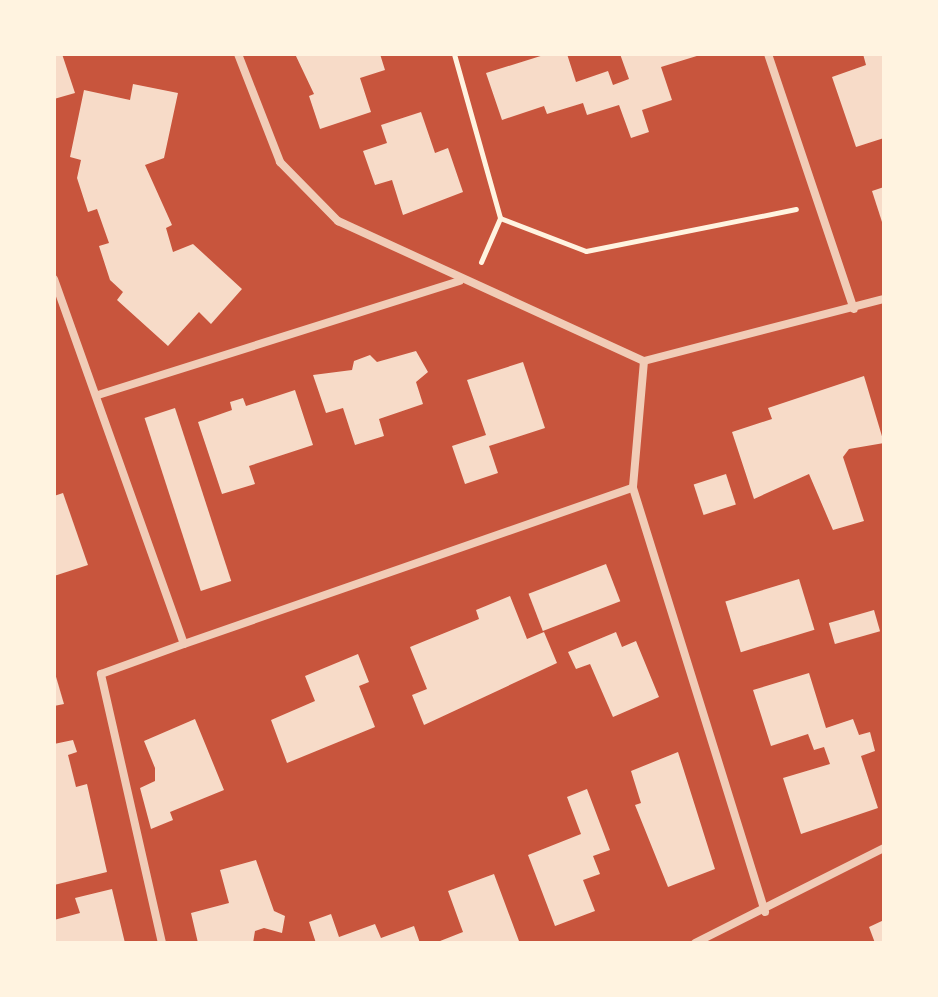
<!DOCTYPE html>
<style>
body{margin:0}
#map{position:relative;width:938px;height:997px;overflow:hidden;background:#c8553d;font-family:"Golos Text",sans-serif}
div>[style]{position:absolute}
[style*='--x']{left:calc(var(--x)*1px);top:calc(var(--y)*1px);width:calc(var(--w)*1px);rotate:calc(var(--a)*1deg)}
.building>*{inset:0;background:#f7dbc8;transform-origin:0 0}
.path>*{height:5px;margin:-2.5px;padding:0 2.5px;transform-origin:2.5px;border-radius:2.5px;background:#fff3e0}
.minor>*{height:8px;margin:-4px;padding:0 4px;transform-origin:4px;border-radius:4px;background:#f1ccb7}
span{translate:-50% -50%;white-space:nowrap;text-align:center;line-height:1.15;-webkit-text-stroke:7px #fff3e0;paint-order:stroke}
.frame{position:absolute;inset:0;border:56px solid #fff3e0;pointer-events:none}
</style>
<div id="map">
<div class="building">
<div style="clip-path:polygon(54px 54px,62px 54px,75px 93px,54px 99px)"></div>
<div style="clip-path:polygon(295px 54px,380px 54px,385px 70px,360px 78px,371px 112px,320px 129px,309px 96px,314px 94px)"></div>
<div style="clip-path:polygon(547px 54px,567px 54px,576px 82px,608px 71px,613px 85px,629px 79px,620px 54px,700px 55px,661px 67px,672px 100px,642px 110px,649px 132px,631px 138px,619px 105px,587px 115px,583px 103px,547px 114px,544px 106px,502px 120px,486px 73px)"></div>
<div style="clip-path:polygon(863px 54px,884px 54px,884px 138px,856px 147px,832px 77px,866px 65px)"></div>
<div style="clip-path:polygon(133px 84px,178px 93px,164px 158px,145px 165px,172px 225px,166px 228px,173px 252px,193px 244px,242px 289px,211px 324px,199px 312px,168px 346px,117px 300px,123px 292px,110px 280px,99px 246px,109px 243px,97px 209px,88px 212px,77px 178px,81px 160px,70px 157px,84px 90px,130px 100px)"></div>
<div style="clip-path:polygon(421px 112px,435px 153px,448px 148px,463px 192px,403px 215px,392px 180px,375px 185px,363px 151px,387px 143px,381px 125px)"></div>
<div style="clip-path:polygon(884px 187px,884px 225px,883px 225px,872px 191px)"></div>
<div style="clip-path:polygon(416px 351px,428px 372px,416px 382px,423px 404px,379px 419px,384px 436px,355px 445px,343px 408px,326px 413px,313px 375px,352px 370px,354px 361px,370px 355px,377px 362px)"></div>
<div style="clip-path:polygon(523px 362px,545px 428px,489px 446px,498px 473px,465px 484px,452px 446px,486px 435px,467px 380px)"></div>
<div style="clip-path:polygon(864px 376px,884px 443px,849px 449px,843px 457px,864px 521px,833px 530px,809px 474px,754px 499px,732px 432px,772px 419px,768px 408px)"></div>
<div style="clip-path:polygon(295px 390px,313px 445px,249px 466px,255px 484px,222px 494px,198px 422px,232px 410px,230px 402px,243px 398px,246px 406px)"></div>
<div style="left:175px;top:408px;width:182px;height:32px;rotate:72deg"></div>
<div style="left:726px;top:474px;width:32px;height:34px;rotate:72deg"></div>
<div style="clip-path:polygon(63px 493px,88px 565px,54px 576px,54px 496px)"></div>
<div style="left:606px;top:564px;width:40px;height:83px;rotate:69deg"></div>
<div style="left:799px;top:579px;width:53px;height:77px;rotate:73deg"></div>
<div style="clip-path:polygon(510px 596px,527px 639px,544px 632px,557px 663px,424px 725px,412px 695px,427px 689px,410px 647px,479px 619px,476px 610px)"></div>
<div style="left:874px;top:610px;width:22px;height:47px;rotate:74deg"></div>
<div style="clip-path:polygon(616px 632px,622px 647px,636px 641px,659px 697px,613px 717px,590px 664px,576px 669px,568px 652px)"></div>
<div style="clip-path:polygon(358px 654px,369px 682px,359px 686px,375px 727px,287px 763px,271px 720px,315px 701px,305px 676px)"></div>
<div style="clip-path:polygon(54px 670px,64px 704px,54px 706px)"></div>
<div style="clip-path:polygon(809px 673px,826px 728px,853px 719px,859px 735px,870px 732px,875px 751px,861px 756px,878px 808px,801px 834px,783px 778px,830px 764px,824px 747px,814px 750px,808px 734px,771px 746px,753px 690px)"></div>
<div style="clip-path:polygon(195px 719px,224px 790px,170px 812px,173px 820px,151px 829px,140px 788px,155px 781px,155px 768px,144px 741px)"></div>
<div style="clip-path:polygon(73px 740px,77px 752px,68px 755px,76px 787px,87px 784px,107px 872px,54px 885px,54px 744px)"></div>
<div style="clip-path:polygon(678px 752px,715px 869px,668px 887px,635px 805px,641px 803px,631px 771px)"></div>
<div style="clip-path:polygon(587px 789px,610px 850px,593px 856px,600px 874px,583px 880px,595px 911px,555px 926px,528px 855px,581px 834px,567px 797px)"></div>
<div style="clip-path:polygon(256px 860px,274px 911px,285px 916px,282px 933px,264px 928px,255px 931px,253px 943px,198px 943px,191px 913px,229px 903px,220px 870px)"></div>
<div style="clip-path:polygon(494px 874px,519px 941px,435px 943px,463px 932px,448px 891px)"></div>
<div style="clip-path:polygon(112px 889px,125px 943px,54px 943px,54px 920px,80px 913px,75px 898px)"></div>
<div style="clip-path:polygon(331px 914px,339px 937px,375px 924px,381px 938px,414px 926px,420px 943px,316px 943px,309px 922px)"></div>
<div style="clip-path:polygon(884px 920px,884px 943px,875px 943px,869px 927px)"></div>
</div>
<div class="path">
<div style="--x:454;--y:54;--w:170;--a:74.3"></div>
<div style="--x:481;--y:262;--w:48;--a:-66.6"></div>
<div style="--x:500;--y:218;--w:92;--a:21"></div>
<div style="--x:586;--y:251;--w:214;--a:-11.3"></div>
</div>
<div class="minor">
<div style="--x:238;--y:54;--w:116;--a:68.7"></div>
<div style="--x:280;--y:162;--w:83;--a:45.5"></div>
<div style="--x:338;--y:221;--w:337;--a:24.6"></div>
<div style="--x:644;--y:361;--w:248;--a:-14.5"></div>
<div style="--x:768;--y:54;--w:269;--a:71.4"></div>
<div style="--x:54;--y:279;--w:387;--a:70.4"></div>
<div style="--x:184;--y:644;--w:475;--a:-19.2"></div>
<div style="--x:644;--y:361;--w:127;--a:95"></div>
<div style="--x:633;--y:488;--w:444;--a:72.7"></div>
<div style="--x:98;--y:395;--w:379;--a:-17.5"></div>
<div style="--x:162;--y:943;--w:276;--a:-102.8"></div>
<div style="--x:101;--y:674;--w:88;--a:-19.9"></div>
<div style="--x:695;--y:943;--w:212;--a:-26.7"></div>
</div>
<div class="frame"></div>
</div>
